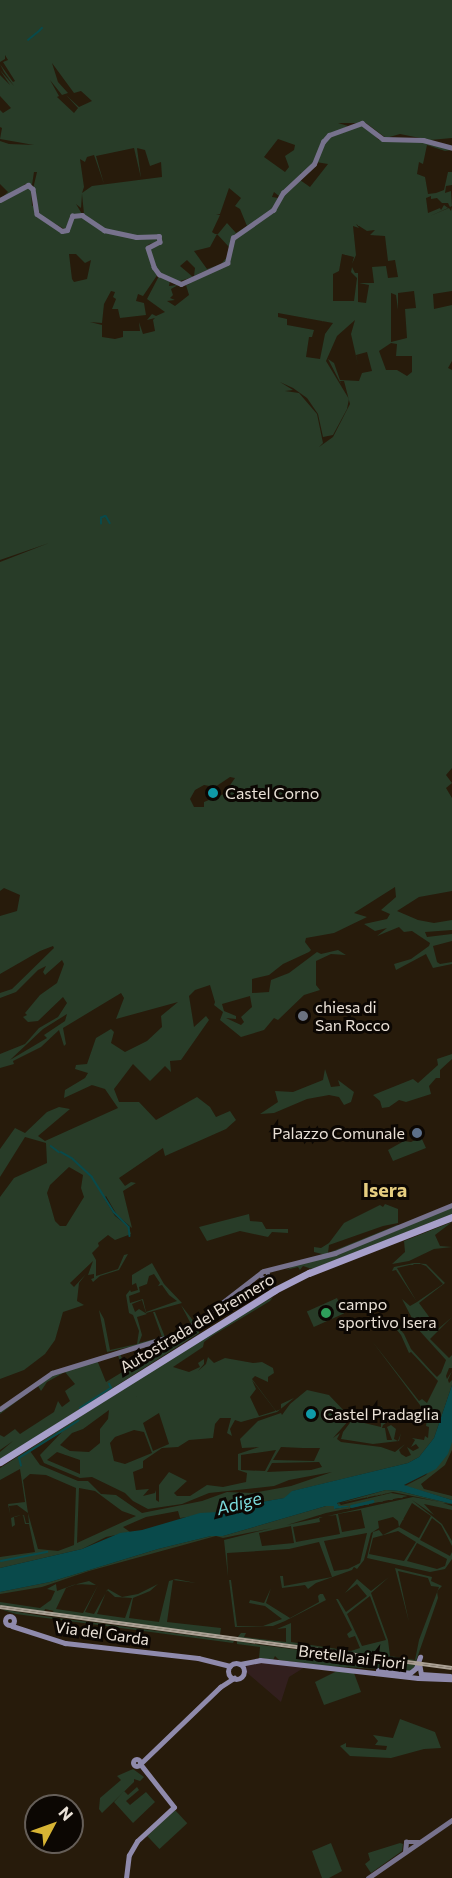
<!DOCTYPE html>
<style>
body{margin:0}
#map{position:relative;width:452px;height:1878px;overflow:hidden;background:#271b0b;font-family:Commissioner,sans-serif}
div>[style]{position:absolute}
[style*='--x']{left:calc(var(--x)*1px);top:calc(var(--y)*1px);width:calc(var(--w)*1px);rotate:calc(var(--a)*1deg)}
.commercial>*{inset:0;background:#321f1e}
.green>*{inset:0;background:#283c28;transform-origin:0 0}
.water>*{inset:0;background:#094a4b}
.stream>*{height:1.5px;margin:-0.75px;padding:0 0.75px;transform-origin:0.75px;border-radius:0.75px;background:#094a4b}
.canal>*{height:3px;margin:-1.5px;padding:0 1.5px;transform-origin:1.5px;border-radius:1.5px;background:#094a4b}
.secondary>*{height:4.5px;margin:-2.25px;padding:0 2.25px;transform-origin:2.25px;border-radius:2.25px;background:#77728d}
.secondary>.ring{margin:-2.25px;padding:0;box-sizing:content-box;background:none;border:4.5px solid #77728d;border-radius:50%}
.primary>*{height:5px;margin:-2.5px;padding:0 2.5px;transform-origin:2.5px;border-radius:2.5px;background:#8f8aac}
.primary>.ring{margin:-2.5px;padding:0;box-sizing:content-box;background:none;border:5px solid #8f8aac;border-radius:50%}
.motorway>*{height:7px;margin:-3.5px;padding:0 3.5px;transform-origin:3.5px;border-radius:3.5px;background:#a69fc9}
.rail>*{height:4px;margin-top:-2px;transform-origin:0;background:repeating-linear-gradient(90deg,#0c0703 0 4.5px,#aaa094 0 9px);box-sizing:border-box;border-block:2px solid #aaa094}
.dots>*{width:16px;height:16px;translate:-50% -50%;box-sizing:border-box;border:3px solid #0c0703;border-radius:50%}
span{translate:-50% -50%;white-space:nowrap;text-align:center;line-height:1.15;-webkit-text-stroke:6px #0c0703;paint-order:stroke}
.poi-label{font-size:16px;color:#eae1d7}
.left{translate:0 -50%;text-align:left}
.right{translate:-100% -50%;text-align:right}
.street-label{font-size:16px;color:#eae1d7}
.water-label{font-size:18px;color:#7ad9da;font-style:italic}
.quarter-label{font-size:20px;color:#e5cd80;font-weight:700}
.north{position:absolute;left:24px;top:1794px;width:60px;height:60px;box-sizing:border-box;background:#0c0703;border:2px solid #655e58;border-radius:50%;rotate:49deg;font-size:16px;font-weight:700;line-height:24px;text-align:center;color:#eae1d7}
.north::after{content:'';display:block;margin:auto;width:21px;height:27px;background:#d8b434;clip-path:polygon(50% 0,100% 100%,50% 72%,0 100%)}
</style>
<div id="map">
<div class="commercial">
<div style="clip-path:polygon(259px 1661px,305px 1667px,289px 1677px,281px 1702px,245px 1671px,247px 1665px)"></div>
</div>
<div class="green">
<div style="clip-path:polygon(evenodd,0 0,452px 0,452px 138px,430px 140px,400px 134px,386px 138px,366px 123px,338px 123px,348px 126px,326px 137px,321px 142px,315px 161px,303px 175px,300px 172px,302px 176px,279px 196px,274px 192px,272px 197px,278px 198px,272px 210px,233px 237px,227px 261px,194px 276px,195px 268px,187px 260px,180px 266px,193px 277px,177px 282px,160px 273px,154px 265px,149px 248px,161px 243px,161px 236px,136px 236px,102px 228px,84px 214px,82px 194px,81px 208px,76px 204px,82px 214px,70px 216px,66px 230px,40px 215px,33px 189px,37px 172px,34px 172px,32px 185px,25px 184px,16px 192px,0 199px,8px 192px,0 184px,0 141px,9px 144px,34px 145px,0 139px,2px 128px,0 127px,0 110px,3px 113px,11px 108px,0 96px,0 75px,10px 85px,0 70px,14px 86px,4px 72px,0 64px,13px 82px,15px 81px,3px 62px,8px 60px,5px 55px,5px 59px,0 62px,0 0,52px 63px,74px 93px,81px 91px,92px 101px,79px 107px,66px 95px,78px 108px,74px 113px,57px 97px,59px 96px,50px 80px,62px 95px,68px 93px,58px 82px,52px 63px,0 0,278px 139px,295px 145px,294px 150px,285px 156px,289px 167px,285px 172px,264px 157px,278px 139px,0 0,134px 148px,141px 178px,137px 148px,145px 150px,150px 166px,161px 162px,162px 177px,92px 186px,82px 193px,84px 187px,80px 159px,85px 162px,87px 157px,94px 155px,104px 184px,96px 156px,134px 148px,0 0,229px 188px,241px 198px,235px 206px,240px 209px,247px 226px,236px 233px,227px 223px,218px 234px,215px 234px,212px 232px,220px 215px,216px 215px,220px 214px,229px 188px,0 0,217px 234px,229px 247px,227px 257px,221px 264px,207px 269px,194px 251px,210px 247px,217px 234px)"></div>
<div style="clip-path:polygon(evenodd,362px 124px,379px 140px,418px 140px,452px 150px,445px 151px,427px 145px,423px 164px,419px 162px,417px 174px,425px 177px,428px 194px,436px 193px,444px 190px,448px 172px,452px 172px,452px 185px,446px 186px,445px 193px,451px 191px,452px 206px,450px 207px,448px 203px,442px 203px,437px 198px,431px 199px,431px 196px,426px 198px,428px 213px,440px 208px,439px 206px,441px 210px,444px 205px,448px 208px,430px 216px,449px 208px,451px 211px,452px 207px,452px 291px,433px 294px,434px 309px,452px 305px,452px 361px,448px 368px,452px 370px,452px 768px,446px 775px,452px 783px,446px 788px,452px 798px,452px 891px,419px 897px,397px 911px,418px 920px,434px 923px,452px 920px,452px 930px,425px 932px,427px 937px,452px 934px,452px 941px,433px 946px,437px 962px,440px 964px,452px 962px,452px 964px,433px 968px,426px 954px,396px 970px,394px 964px,411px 959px,429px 946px,430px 943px,412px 931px,404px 932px,399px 927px,377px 936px,387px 928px,375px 931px,364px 924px,387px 919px,390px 914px,381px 910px,396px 897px,395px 887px,354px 913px,367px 917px,334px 933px,306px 938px,305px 942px,311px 950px,309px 952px,283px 964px,269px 975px,252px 979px,252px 993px,269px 992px,271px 980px,289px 973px,317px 952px,321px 954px,338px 950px,346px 955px,331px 954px,316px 961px,316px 985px,320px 990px,304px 995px,278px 1020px,274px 1018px,264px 1030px,241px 1037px,220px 1020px,223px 1012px,214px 1005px,215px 1002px,210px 985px,195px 990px,189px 996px,194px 1027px,206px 1016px,209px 1020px,181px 1060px,170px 1061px,171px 1072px,165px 1066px,150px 1081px,133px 1064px,114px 1089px,119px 1102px,139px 1102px,156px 1120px,197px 1097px,210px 1107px,216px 1117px,230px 1111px,236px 1120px,226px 1129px,165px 1156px,163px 1148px,119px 1178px,125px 1186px,131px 1182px,136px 1183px,123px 1191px,132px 1228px,117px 1215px,106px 1196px,104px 1198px,115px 1216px,129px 1227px,131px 1234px,115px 1240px,108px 1235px,98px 1243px,99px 1246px,92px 1253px,96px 1260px,96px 1276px,118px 1269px,124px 1255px,128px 1254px,119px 1270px,100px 1276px,93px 1282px,91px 1279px,94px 1278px,94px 1274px,88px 1275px,93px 1261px,70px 1283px,74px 1287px,86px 1274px,79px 1283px,77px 1301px,84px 1305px,63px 1312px,55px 1340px,45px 1354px,24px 1370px,0 1379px,0 1197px,14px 1178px,47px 1163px,46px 1143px,25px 1137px,0 1177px,0 1149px,15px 1128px,25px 1133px,47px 1112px,59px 1107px,70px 1109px,38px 1136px,45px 1141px,118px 1108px,105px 1089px,92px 1085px,64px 1098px,65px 1090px,85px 1078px,88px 1073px,75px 1069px,76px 1065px,87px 1064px,96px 1038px,111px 1029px,114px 1032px,111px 1043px,125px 1052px,147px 1041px,162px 1027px,161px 1016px,178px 1002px,116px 1019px,124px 998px,121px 993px,63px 1028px,66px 1044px,64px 1046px,59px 1030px,41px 1047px,13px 1061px,14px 1064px,0 1068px,0 1054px,25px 1044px,39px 1028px,58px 1017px,67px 1003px,63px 997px,38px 1021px,28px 1022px,23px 1017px,27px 1015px,25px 1013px,40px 995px,57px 983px,64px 964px,62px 960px,45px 975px,43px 972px,46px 966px,38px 970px,16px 992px,0 998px,0 993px,12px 989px,54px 948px,53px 946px,40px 951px,0 974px,0 916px,17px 911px,20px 895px,4px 888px,0 891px,0 562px,49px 543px,0 560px,0 201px,28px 186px,31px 189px,32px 206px,34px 205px,38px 215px,63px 232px,68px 230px,72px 218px,81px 216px,106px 231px,135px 237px,160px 238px,159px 242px,149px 244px,147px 248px,151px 264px,158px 274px,143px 296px,138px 294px,136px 301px,144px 303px,146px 315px,120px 318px,118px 309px,112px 309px,116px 299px,113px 297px,115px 292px,111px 291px,104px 304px,102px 323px,90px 322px,102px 325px,102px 337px,115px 339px,123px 337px,123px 331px,140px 331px,139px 322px,143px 334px,155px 331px,153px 320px,155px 318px,147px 320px,152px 314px,156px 316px,165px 312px,147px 299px,159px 276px,170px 281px,169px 286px,178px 285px,171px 289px,173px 295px,170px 298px,175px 300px,167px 301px,175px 306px,189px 295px,186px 285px,190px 284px,187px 283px,229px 262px,235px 237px,274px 211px,287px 192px,300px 180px,310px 187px,328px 164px,316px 162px,327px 138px,362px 124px,356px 224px,367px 231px,375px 230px,370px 235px,385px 236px,388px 261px,395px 260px,398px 277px,388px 278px,386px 266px,372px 267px,374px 283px,359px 283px,369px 285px,366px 303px,358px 302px,358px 273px,355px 273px,352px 267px,351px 272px,357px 278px,354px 301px,333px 301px,333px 274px,339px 271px,342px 254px,354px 257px,352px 264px,356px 255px,353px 226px,359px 228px,356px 224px,362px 124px,69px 254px,76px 254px,85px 263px,91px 260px,87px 279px,74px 282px,72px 279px,69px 254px,362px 124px,414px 291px,416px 308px,405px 309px,407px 338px,391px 342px,391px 293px,396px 295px,398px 310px,398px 293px,414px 291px,362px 124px,278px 313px,333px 323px,325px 334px,320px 359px,306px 357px,309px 337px,312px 337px,314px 330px,287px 325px,287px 319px,278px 317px,278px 313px,362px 124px,355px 320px,351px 334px,358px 365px,356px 355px,367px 352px,372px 371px,362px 373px,359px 381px,340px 380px,334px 363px,328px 359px,341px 384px,340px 381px,344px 381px,350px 404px,333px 437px,319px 447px,323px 443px,317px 414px,299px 393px,285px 391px,293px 390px,280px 382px,293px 388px,307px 398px,318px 414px,323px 437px,333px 435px,347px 409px,349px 399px,326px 361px,337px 336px,355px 320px,362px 124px,391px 343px,397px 344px,396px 356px,412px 356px,412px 372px,407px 376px,397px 370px,386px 370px,379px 351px,391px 343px,362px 124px,230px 777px,235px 778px,224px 794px,204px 802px,204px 807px,194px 807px,190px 799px,195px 790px,204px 785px,215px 787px,230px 777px,362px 124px,250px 996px,252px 1007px,241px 1017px,244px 1022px,241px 1025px,226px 1018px,236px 1019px,236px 1016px,224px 1011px,222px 1004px,250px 996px,362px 124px,67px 1014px,65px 1021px,44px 1035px,47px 1038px,10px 1060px,43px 1029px,67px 1014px,362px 124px,69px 1167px,83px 1175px,81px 1188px,84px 1197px,66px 1226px,60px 1226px,55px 1221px,47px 1193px,50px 1185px,69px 1167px)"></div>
<div style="clip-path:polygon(452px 1054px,452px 1059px,440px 1070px,440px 1078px,436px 1078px,429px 1086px,431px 1094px,406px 1102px,399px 1100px,389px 1107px,382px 1108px,380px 1101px,373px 1095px,413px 1079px,418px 1083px,438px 1065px,437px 1059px)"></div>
<div style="clip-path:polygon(325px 1069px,331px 1087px,340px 1086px,338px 1080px,354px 1092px,351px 1102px,344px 1105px,339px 1097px,329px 1095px,307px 1099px,274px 1113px,260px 1114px,278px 1102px,275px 1091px,293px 1092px,323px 1080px)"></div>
<div style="clip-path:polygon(421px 1137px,426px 1148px,393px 1161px,388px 1150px,404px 1141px,411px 1142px)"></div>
<div style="clip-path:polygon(385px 1204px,398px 1209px,398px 1223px,383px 1226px,329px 1245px,328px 1253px,397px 1225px,408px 1225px,452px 1207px,452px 1214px,312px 1269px,303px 1266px,300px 1270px,298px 1267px,286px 1270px,299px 1263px,328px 1257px,401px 1229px,398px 1226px,326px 1255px,314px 1252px,314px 1247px,321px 1248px,329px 1243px,344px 1223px,380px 1205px,383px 1207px)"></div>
<div style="clip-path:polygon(249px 1214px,250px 1221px,262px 1222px,266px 1229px,288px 1229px,288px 1233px,272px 1232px,268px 1237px,240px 1231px,207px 1241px,199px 1227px)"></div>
<div style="clip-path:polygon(452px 1222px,435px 1235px,440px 1246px,452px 1247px,434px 1249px,409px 1261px,392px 1264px,405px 1252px,404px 1241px)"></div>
<div style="clip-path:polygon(evenodd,152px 1263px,164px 1284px,182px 1303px,146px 1313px,142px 1300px,132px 1304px,135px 1312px,139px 1309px,147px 1314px,137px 1317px,142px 1335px,139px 1343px,162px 1337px,153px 1312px,155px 1312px,165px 1337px,191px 1324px,181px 1305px,195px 1323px,180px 1332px,139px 1345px,107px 1352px,99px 1310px,104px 1319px,110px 1350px,137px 1344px,139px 1331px,133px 1315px,129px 1313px,126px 1295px,130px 1290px,131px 1292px,138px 1290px,136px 1283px,132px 1285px,132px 1275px,152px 1263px,154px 1274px,160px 1283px,158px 1286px,162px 1285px,169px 1295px,177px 1301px,146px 1312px,143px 1299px,130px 1303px,129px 1296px,140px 1292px,139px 1287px,147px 1284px,149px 1276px,154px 1274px)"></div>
<div style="clip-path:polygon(evenodd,414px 1263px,426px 1264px,445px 1283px,419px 1303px,438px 1329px,452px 1317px,430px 1339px,449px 1358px,452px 1355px,452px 1368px,449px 1368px,446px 1376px,447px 1379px,452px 1371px,448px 1380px,449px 1383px,452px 1380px,452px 1385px,434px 1438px,419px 1457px,408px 1463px,293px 1491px,285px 1498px,233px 1507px,227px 1511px,180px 1518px,178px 1511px,146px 1517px,123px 1527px,130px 1532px,106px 1537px,82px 1549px,0 1568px,0 1557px,35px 1552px,29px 1524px,25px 1524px,23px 1515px,14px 1517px,15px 1525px,12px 1527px,11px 1518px,16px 1516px,24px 1515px,26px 1523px,29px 1523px,28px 1513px,17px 1505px,9px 1506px,10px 1514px,8px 1504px,25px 1502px,20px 1469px,0 1480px,0 1468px,225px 1324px,273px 1297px,270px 1301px,212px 1336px,204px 1342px,203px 1347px,173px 1367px,189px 1372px,200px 1367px,198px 1363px,204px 1359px,204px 1364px,198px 1371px,206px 1364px,208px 1357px,214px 1363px,225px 1358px,253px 1363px,262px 1362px,273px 1368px,274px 1373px,268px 1377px,268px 1382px,255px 1376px,252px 1379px,276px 1411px,281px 1409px,281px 1404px,294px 1398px,277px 1412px,241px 1422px,235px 1420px,230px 1429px,232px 1436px,227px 1433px,231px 1418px,220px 1418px,215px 1424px,213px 1438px,189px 1440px,178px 1447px,162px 1448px,143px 1461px,143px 1468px,133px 1472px,136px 1490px,149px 1489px,143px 1496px,155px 1493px,156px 1490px,156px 1500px,159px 1502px,159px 1485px,169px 1472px,187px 1481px,174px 1493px,177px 1496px,190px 1496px,207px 1485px,223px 1487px,246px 1482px,247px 1473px,238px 1470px,238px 1454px,259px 1447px,242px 1448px,240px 1439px,258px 1421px,281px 1413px,282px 1415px,290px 1404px,307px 1390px,329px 1395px,347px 1414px,344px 1417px,350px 1419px,333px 1438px,340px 1433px,337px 1439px,341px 1442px,381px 1447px,395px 1452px,405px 1444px,399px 1450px,401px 1454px,406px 1457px,411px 1455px,407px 1447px,413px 1451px,419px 1448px,416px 1444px,411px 1447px,415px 1440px,412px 1438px,424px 1440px,425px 1436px,428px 1438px,429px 1427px,426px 1426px,427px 1418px,420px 1417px,423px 1414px,420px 1405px,372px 1341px,419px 1401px,422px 1399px,427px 1403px,438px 1381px,411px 1352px,409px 1353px,401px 1335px,392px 1324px,394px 1322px,404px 1334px,411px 1349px,433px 1373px,437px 1377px,441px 1373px,446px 1360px,417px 1328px,402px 1299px,410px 1306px,417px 1302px,396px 1270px,392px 1271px,394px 1267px,414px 1263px,418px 1263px,426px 1266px,443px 1284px,417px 1302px,397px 1268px,418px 1263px,414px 1263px,252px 1380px,275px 1410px,275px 1411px,259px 1416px,250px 1397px,256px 1389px,252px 1380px,414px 1263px,109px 1410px,108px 1419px,100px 1429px,100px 1443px,89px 1452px,70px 1451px,60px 1445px,72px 1433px,83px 1429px,109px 1410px,414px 1263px,159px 1413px,169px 1444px,153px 1451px,143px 1423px,159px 1413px,414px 1263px,134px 1430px,144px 1432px,152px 1453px,125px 1464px,114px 1461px,110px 1443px,115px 1437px,134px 1430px,414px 1263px,62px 1432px,40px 1455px,44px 1463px,80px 1478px,92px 1477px,125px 1493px,133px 1501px,148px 1509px,182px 1504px,209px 1493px,274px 1486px,289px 1480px,332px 1472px,291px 1486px,252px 1493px,227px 1492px,202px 1501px,142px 1513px,116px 1495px,101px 1494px,88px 1481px,78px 1481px,40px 1465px,30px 1451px,62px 1432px,414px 1263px,281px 1447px,303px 1448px,320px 1448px,314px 1461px,273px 1460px,281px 1447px,414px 1263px,276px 1450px,265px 1471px,241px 1470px,241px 1455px,276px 1450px,414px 1263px,57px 1452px,80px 1460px,80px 1474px,47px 1460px,57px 1452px,414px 1263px,319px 1462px,322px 1467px,311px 1470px,267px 1472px,272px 1463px,319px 1462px,414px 1263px,30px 1474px,46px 1475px,76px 1488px,74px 1545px,58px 1551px,38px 1549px,28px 1513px,23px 1480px,30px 1474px,414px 1263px,79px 1488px,95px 1491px,122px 1511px,136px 1516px,77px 1543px,79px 1488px)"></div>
<div style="left:337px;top:1298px;width:17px;height:33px;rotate:66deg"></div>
<div style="clip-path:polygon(evenodd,221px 1311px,224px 1313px,199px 1329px,199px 1333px,0 1460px,0 1452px,13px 1441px,0 1450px,0 1435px,4px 1437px,15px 1429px,20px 1434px,54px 1412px,58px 1401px,62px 1407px,70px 1401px,65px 1391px,75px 1384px,65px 1372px,47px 1382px,41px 1391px,38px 1386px,40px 1384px,0 1414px,0 1410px,53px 1374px,117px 1352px,162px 1342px,221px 1311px,158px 1344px,159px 1349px,126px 1370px,120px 1353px,158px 1344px,221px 1311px,117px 1353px,124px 1371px,106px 1382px,97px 1360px,117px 1353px)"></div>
<div style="clip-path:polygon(381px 1406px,386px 1414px,390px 1412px,399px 1414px,400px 1409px,388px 1407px,401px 1409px,401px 1415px,404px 1415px,406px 1409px,419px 1411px,413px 1418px,412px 1415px,396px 1416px,383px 1425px,382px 1428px,385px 1428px,387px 1440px,392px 1440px,387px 1427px,391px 1425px,396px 1429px,394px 1439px,398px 1441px,401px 1433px,399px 1441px,373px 1444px,341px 1439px,343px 1432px,352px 1420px,350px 1412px,360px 1410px,358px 1412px,360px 1422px,381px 1427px)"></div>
<div style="clip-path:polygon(452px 1439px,452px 1450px,445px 1465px,421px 1484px,424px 1489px,452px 1496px,452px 1500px,405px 1486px,426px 1475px)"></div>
<div style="clip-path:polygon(evenodd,386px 1490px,399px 1491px,452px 1504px,443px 1503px,452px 1506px,452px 1510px,424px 1504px,434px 1515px,412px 1500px,442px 1524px,452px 1541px,452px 1546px,441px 1525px,432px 1518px,420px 1540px,450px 1556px,452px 1552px,452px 1559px,445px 1569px,430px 1572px,367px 1558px,373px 1532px,379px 1530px,383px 1535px,399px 1527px,398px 1521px,393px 1517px,378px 1521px,379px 1528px,371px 1533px,364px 1560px,357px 1569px,354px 1567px,352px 1570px,316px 1583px,308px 1589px,305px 1585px,282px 1588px,280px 1576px,283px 1576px,284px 1586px,332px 1577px,319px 1542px,289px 1549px,227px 1553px,228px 1577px,224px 1540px,272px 1528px,223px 1538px,216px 1536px,89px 1571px,42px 1587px,0 1594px,0 1592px,50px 1582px,158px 1549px,211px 1536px,223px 1536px,326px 1506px,334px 1506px,335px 1509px,348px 1506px,339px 1506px,337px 1504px,339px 1503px,341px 1505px,391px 1493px,408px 1496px,326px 1513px,287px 1525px,413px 1497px,441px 1502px,393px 1492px,340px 1503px,386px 1490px,412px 1503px,431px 1516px,419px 1538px,399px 1527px,412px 1503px,386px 1490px,361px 1510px,365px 1528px,342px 1532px,338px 1514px,361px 1510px,386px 1490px,336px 1515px,340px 1534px,296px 1542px,293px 1527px,320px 1522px,319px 1517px,336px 1515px,386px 1490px,291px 1526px,294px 1543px,262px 1546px,259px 1533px,291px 1526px,386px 1490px,398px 1531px,416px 1542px,404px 1561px,369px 1554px,373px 1538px,398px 1531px,386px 1490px,367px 1533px,360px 1563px,348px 1569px,334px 1571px,324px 1541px,367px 1533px,386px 1490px,417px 1543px,447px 1559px,445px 1566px,437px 1569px,407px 1561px,417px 1543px)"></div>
<div style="clip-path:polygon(evenodd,395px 1568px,432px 1577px,431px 1581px,442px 1586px,437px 1591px,438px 1598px,416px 1661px,237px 1638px,241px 1633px,246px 1633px,244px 1637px,286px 1642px,286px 1628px,277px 1629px,291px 1623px,291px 1642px,351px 1651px,360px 1648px,355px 1636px,349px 1638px,347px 1634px,352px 1630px,336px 1599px,338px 1599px,346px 1612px,367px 1596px,357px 1584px,345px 1593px,357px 1579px,371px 1591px,389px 1577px,371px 1593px,388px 1640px,390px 1656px,415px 1660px,419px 1640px,439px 1587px,431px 1586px,428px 1578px,398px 1571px,409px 1622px,395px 1568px,370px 1596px,386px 1640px,362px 1646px,347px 1614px,370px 1596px)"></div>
<div style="clip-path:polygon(evenodd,176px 1579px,196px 1583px,173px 1580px,167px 1622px,221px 1628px,220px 1635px,234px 1638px,48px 1614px,54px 1611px,45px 1609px,44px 1613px,0 1606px,0 1602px,40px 1608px,51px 1600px,55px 1591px,47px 1589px,56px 1584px,57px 1591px,73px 1585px,89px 1581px,96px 1585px,77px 1584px,66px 1588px,56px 1609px,83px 1613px,98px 1585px,85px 1612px,94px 1614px,108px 1589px,122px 1597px,138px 1594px,158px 1584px,150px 1591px,133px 1598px,129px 1618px,159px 1622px,169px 1581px,176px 1579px,107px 1590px,115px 1597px,132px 1598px,125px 1618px,97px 1614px,107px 1590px)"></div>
<div style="clip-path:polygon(229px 1580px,231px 1580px,237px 1626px,263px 1626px,282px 1619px,265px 1606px,249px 1603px,250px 1600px,264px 1603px,271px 1588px,266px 1603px,290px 1618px,319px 1602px,318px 1596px,320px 1594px,323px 1594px,326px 1600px,285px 1621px,273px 1626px,235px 1627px)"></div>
<div style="clip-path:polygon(0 1609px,43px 1616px,234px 1641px,233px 1643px,16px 1614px)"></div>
<div style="clip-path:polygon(237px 1641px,261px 1645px,416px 1665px,411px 1671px,327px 1666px,279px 1660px,275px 1656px,273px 1660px,259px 1658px,260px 1647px,237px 1644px)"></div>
<div style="clip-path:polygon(337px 1671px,354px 1673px,361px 1692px,324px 1705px,315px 1682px)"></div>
<div style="clip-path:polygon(400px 1719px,435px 1732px,441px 1748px,424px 1749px,391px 1758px,350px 1756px,340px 1746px,346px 1743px,346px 1747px,386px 1750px,387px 1746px,375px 1745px,378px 1741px,373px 1735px,393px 1738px)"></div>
<div style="clip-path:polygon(133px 1769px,144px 1777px,140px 1781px,134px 1779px,134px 1782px,102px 1813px,99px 1809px,100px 1798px,121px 1780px,117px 1776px)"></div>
<div style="clip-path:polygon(137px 1787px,139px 1790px,126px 1801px,130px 1805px,146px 1792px,155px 1802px,133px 1823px,114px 1802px,124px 1791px,128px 1795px)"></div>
<div style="left:175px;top:1810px;width:18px;height:38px;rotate:47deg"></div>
<div style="clip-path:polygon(331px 1843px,342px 1871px,329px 1878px,322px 1878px,312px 1851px)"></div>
<div style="clip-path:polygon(400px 1843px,403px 1844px,402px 1851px,371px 1873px,365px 1864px,370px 1860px,368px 1853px)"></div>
</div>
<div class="water">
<div style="clip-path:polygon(452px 1385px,452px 1442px,448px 1454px,436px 1469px,404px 1485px,452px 1500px,452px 1504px,399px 1491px,386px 1490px,337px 1503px,339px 1506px,350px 1506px,347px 1507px,334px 1509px,334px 1506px,326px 1506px,223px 1536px,211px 1536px,158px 1549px,50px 1582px,0 1592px,0 1568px,82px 1549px,120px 1533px,142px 1530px,200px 1513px,218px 1512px,233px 1507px,284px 1498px,292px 1491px,408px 1463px,419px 1457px,434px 1438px)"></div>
</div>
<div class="stream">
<div style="--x:39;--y:31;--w:4;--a:-45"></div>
<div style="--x:28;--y:40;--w:13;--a:-39"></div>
<div style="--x:106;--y:516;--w:8;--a:60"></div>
<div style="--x:101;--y:524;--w:6;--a:-90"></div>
<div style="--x:101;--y:518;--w:4;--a:-27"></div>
<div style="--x:51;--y:1146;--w:10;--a:37"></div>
<div style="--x:61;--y:1152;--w:13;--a:29"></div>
<div style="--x:73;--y:1159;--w:26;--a:43"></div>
<div style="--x:92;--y:1177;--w:41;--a:57.8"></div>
<div style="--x:114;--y:1212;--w:21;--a:45"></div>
<div style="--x:129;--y:1227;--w:9;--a:84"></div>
<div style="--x:80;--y:1408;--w:37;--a:-33"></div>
<div style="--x:111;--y:1388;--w:4;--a:-117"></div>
<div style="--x:21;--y:1466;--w:8;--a:-104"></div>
<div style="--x:19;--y:1458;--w:70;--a:-32.1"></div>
<div style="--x:1;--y:1561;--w:47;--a:-11.1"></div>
</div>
<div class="canal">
<div style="--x:351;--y:1506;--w:22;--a:-13"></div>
</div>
<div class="secondary">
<div style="--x:0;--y:200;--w:32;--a:-28"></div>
<div style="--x:28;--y:185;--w:6;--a:39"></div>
<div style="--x:33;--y:189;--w:25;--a:81"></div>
<div style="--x:37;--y:214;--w:30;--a:34"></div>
<div style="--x:62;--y:231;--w:5;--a:-11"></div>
<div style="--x:67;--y:230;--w:15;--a:-70"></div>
<div style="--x:72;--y:216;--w:10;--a:-6"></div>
<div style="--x:82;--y:215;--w:27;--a:34"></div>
<div style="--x:104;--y:230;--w:33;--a:12"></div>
<div style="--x:136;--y:237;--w:23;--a:-2"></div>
<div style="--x:159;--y:236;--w:6;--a:81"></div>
<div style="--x:160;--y:242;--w:13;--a:153"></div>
<div style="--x:148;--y:248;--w:20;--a:72"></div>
<div style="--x:154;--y:267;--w:9;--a:54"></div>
<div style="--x:159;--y:274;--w:24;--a:24"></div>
<div style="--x:181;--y:284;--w:51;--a:-24.5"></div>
<div style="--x:227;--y:263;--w:26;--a:-77"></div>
<div style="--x:233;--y:238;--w:49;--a:-35"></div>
<div style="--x:273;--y:210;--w:20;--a:-60"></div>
<div style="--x:283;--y:193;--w:42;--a:-43.1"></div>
<div style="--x:314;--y:164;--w:24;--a:-68"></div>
<div style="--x:323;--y:142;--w:9;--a:-49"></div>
<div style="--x:329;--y:135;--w:35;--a:-20"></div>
<div style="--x:362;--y:123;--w:26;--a:37"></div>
<div style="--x:383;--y:139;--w:40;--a:1.4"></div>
<div style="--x:423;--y:140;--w:30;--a:15"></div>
<div class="ring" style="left:261px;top:1271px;width:3.5px;height:3.5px"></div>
<div style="--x:264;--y:1271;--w:73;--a:-14.2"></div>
<div style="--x:335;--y:1253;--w:126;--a:-22.3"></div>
<div style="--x:0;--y:1409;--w:63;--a:-34.7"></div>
<div style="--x:52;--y:1373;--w:132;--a:-17.2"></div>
<div style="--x:178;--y:1334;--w:21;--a:-31"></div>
<div style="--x:196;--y:1323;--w:83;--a:-37.7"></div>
<div style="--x:405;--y:1852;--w:10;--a:-84"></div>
<div style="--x:406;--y:1842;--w:13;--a:0"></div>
<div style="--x:368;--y:1878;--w:102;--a:-34.6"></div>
</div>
<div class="primary">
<div class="ring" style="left:5.5px;top:1616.5px;width:4px;height:4px"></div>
<div style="--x:12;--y:1626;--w:56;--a:17.8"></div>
<div style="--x:65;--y:1643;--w:134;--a:6.4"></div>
<div style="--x:198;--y:1658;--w:33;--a:14"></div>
<div style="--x:419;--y:1663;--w:11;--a:80"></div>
<div style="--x:421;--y:1674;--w:29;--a:4"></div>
<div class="ring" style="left:228px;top:1663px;width:11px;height:11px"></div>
<div style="--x:240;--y:1664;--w:20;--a:-11"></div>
<div style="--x:260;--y:1660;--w:159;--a:6.5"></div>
<div style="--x:418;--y:1678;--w:34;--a:2"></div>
<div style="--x:378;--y:1670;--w:32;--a:5"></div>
<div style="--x:410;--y:1673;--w:8;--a:-40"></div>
<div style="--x:416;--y:1668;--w:12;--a:-70"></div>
<div class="ring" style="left:133.5px;top:1759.5px;width:2px;height:2px"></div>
<div style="--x:141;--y:1763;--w:110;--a:-43.9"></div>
<div style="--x:220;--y:1687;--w:17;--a:-33"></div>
<div style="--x:126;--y:1878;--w:23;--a:-83"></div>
<div style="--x:129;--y:1855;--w:16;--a:-60"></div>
<div style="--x:137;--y:1841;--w:50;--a:-42.6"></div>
<div style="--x:174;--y:1807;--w:53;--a:-128.2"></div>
</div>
<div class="motorway">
<div style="--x:0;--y:1462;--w:324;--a:-32"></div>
<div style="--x:275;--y:1290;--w:38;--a:-27"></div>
<div style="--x:309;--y:1273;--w:154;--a:-21.4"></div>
</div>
<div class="rail">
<div style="--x:0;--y:1607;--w:456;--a:7.7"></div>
</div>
<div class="dots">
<div style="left:213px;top:793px;background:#0f9aa8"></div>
<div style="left:303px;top:1016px;background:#6b7280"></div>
<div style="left:417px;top:1133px;background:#5c6f8a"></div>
<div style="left:326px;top:1313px;background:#2e9e5b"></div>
<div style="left:311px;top:1414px;background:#0f9aa8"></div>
</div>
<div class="poi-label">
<span class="left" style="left:225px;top:793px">Castel Corno</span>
<span class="left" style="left:315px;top:1016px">chiesa di<br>San Rocco</span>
<span class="right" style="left:405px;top:1133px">Palazzo Comunale</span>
<span class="left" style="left:338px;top:1313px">campo<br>sportivo Isera</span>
<span class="left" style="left:323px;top:1414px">Castel Pradaglia</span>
</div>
<div class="street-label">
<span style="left:197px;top:1323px;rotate:-31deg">Autostrada del Brennero</span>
<span style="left:102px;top:1633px;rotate:8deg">Via del Garda</span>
<span style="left:352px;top:1657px;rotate:7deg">Bretella ai Fiori</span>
</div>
<div class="water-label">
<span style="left:239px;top:1503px;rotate:-15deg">Adige</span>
</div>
<div class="quarter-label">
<span style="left:385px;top:1189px">Isera</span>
</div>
<div class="north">N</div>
</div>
